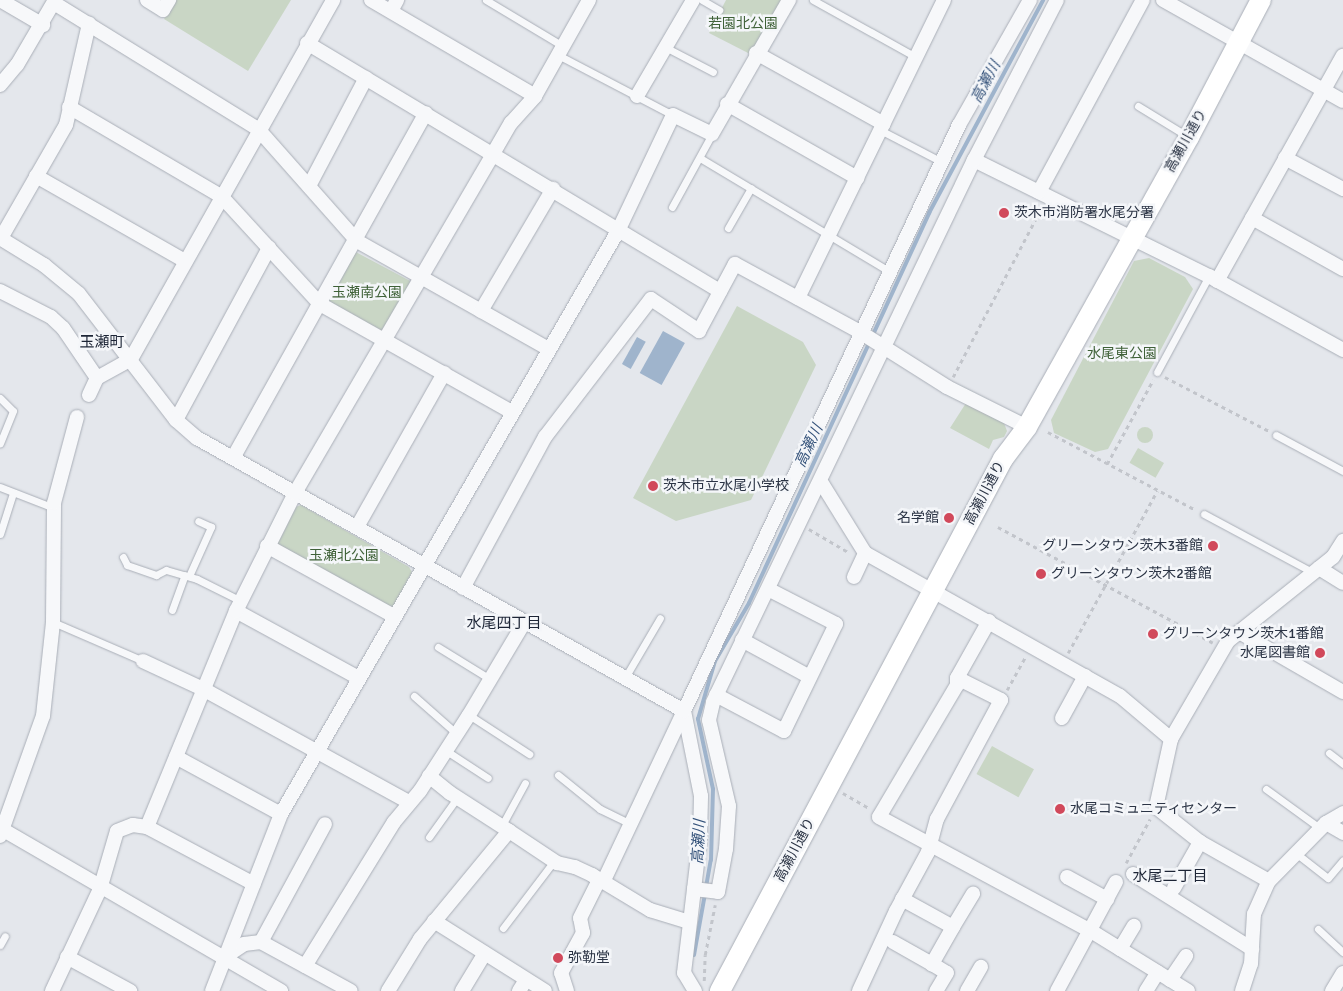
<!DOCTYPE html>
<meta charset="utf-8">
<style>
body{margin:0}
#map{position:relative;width:1343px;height:991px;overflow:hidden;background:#e4e7ec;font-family:Signika,"Noto Sans JP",sans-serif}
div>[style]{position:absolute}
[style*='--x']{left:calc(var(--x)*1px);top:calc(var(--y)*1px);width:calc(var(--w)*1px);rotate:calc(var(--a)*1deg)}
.green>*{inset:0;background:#c9d6c5;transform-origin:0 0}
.round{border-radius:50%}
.water>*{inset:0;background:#9fb4cc;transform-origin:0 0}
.stream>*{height:4px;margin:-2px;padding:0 2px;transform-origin:2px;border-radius:2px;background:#9fb4cc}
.path>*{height:2.5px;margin-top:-1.25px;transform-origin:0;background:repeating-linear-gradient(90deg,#c2c5cb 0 4px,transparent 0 8px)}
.roads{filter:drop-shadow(0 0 1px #a9aeb7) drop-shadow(0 0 1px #a9aeb7)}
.lane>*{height:7px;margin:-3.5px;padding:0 3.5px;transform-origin:3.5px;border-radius:3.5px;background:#f7f8fa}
.street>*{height:14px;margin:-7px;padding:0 7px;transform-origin:7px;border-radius:7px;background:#f7f8fa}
.secondary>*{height:20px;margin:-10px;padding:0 10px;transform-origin:10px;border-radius:10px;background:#fff}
.dots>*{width:14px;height:14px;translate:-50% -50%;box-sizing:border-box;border:2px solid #f4f6f9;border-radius:50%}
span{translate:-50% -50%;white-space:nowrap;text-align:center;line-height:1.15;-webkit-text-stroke:5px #f4f6f9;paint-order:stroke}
.park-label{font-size:14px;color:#3f6138}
.street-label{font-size:14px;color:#2b3445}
.poi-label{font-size:14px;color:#2b3445}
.left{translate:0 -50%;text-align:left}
.right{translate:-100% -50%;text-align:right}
.water-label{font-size:15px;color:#34527a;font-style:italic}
.neighbourhood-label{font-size:15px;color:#1d2536}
</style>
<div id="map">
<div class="green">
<div style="clip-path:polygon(175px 0,291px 0,248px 71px,164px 19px)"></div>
<div style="clip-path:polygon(726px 0,785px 0,750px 54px,709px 33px)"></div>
<div style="left:352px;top:250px;width:67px;height:60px;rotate:28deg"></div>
<div style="clip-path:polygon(1149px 258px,1185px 277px,1193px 289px,1108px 449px,1095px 452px,1054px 433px,1051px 420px,1134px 261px)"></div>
<div style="clip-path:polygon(737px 306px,803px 342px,816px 365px,751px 500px,676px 521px,633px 498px)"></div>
<div style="clip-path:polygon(966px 403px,1004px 423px,1007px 431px,1004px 437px,993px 440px,989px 449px,950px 428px)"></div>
<div class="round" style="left:1137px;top:427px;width:16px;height:16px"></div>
<div style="left:1138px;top:448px;width:30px;height:17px;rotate:30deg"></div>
<div style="clip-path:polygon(301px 505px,409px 567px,412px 572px,393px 607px,386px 607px,279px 546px,276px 539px,295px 507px)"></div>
<div style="left:992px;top:746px;width:48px;height:32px;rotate:29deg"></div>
</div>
<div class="water">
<div style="left:663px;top:331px;width:25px;height:48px;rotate:29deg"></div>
<div style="left:637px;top:337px;width:10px;height:31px;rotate:29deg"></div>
</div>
<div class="stream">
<div style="--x:706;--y:887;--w:27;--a:-80"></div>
<div style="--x:711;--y:860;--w:71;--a:-88.4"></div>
<div style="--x:713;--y:789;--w:72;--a:-102.1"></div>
<div style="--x:698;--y:719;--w:60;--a:-73.7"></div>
<div style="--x:715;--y:661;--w:67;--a:-59.6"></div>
<div style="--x:749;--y:603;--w:430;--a:-65.2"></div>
<div style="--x:929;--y:213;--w:242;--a:-61.8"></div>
<div style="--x:694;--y:955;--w:62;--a:-79.8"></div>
</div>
<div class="path">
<div style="--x:953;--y:377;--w:192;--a:-62.4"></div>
<div style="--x:1165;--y:377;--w:117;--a:27.4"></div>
<div style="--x:1048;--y:432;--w:167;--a:27.8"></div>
<div style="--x:1107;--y:464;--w:96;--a:-61.3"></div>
<div style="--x:998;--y:527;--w:244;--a:28.3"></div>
<div style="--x:809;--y:529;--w:45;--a:30.5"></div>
<div style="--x:1068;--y:653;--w:185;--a:-61.2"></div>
<div style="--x:1007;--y:690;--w:38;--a:-61"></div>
<div style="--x:843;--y:793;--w:30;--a:30"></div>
<div style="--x:1126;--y:863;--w:50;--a:-61.4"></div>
<div style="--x:704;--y:981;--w:26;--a:-88"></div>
<div style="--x:705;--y:955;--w:51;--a:-78.7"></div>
</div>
<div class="roads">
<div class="lane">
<div style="--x:486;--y:0;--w:90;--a:30.9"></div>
<div style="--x:702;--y:0;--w:20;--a:30"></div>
<div style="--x:813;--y:0;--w:118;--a:29"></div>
<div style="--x:665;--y:47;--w:54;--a:27.5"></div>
<div style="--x:558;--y:55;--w:130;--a:27.6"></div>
<div style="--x:1138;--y:106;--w:57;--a:31.5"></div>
<div style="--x:882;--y:131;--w:68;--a:27.3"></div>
<div style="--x:700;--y:158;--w:220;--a:30.9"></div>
<div style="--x:672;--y:207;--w:83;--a:-61.3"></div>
<div style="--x:728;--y:228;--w:46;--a:-60.1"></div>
<div style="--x:1157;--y:372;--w:109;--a:-61.6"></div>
<div style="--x:0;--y:398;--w:18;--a:45"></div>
<div style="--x:13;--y:411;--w:35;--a:112"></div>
<div style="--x:1276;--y:435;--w:76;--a:28.2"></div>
<div style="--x:0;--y:487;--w:58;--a:21.3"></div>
<div style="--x:1204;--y:514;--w:125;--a:28.2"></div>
<div style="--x:0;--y:534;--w:43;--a:-72.4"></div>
<div style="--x:123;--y:557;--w:9;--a:63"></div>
<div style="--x:127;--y:565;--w:31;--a:19"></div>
<div style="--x:156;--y:575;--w:11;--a:-27"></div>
<div style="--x:166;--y:570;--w:32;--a:16"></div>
<div style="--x:197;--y:579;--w:49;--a:26.6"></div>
<div style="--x:189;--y:576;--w:54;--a:-65.8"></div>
<div style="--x:211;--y:527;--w:14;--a:-155"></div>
<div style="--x:172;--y:610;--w:37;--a:-70"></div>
<div style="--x:53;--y:622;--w:98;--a:23.4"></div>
<div style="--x:438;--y:647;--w:61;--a:31.6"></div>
<div style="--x:626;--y:676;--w:67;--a:-59.6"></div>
<div style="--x:414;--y:696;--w:56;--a:41.4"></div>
<div style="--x:469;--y:715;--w:72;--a:33"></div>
<div style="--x:445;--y:750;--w:51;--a:33.1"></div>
<div style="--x:1329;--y:753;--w:18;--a:38"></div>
<div style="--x:558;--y:775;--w:54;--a:39"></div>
<div style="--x:600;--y:809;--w:34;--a:26"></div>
<div style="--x:1266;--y:789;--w:68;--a:36"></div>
<div style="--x:501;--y:827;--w:50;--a:-61.4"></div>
<div style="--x:429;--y:837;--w:48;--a:-54.3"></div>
<div style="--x:1297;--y:854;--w:39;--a:38"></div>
<div style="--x:1328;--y:878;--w:23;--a:-50"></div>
<div style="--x:503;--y:928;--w:84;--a:-52.7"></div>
<div style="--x:1318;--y:929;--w:34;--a:43"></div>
<div style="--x:0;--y:945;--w:10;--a:-61"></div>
</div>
<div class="street">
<div style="--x:0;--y:0;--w:50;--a:30.2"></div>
<div style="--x:147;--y:0;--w:19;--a:32"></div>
<div style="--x:163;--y:10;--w:12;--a:-59"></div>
<div style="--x:371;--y:0;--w:190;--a:30.3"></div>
<div style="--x:1163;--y:0;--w:206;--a:29.3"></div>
<div style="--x:54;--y:3;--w:240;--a:31.7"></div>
<div style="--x:258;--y:129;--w:149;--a:48.5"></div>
<div style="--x:357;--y:241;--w:220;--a:29.4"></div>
<div style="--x:391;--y:11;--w:13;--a:-61"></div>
<div style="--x:307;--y:43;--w:482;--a:31"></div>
<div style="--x:756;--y:53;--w:146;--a:29"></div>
<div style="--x:0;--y:85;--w:26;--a:-50"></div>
<div style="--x:17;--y:65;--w:75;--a:-59.7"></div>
<div style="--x:637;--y:96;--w:111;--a:-59.7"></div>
<div style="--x:727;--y:104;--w:150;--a:29.6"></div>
<div style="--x:69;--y:107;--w:176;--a:30.4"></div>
<div style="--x:221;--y:196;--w:147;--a:47.5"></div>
<div style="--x:320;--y:304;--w:220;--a:29.4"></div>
<div style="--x:1285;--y:158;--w:66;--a:28.1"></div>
<div style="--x:974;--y:160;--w:262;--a:26.3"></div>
<div style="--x:1209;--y:276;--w:153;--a:28.9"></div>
<div style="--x:36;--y:176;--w:172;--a:29.7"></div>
<div style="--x:309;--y:186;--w:122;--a:-62.2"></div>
<div style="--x:1039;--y:192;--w:218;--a:-61.6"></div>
<div style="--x:1252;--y:218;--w:104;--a:29.3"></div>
<div style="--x:0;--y:238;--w:52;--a:31.5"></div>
<div style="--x:44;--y:265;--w:45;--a:39.6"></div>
<div style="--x:79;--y:294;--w:159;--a:52.4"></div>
<div style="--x:176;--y:420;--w:28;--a:41"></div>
<div style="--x:197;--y:438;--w:558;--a:29.27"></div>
<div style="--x:684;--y:711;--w:189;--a:115.3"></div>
<div style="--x:1;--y:238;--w:130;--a:-60.1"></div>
<div style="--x:66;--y:125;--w:104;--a:-77.2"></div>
<div style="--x:1217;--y:281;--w:258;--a:-60.8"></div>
<div style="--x:0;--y:291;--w:57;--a:27"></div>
<div style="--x:51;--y:317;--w:16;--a:43"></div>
<div style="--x:63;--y:328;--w:60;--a:55.8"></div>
<div style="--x:798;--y:298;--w:332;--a:-63.9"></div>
<div style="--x:481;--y:311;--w:142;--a:-59.5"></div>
<div style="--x:89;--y:395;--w:19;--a:-65"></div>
<div style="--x:97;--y:378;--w:39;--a:-29"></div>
<div style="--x:131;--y:359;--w:412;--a:-60.6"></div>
<div style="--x:176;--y:420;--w:196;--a:-61.6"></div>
<div style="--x:233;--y:458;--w:395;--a:-60.8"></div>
<div style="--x:821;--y:482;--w:84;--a:58.2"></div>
<div style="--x:865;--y:553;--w:292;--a:29.3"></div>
<div style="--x:1120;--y:696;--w:67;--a:40.1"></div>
<div style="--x:1171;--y:739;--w:113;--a:-59.8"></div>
<div style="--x:1228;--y:641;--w:134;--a:-38.7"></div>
<div style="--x:1333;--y:557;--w:19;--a:-58"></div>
<div style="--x:357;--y:527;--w:177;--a:-60.5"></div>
<div style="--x:267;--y:546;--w:145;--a:28.9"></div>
<div style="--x:1319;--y:568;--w:28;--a:32"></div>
<div style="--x:854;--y:577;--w:26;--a:-65"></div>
<div style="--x:463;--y:588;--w:172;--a:-61.5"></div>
<div style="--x:545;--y:437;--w:174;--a:-52.5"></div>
<div style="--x:651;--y:299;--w:58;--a:33.7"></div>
<div style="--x:699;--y:331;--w:76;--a:-61.8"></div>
<div style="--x:735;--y:264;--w:142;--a:28.5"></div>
<div style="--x:860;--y:332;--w:103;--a:32.3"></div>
<div style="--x:947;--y:387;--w:89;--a:26.6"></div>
<div style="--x:236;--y:611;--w:138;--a:28.6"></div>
<div style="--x:989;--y:621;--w:65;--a:119.3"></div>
<div style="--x:957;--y:678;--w:7;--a:90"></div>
<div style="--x:957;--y:685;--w:153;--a:120.6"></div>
<div style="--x:879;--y:817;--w:241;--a:28.3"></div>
<div style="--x:1091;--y:931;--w:114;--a:31.7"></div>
<div style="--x:1239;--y:632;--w:120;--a:30"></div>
<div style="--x:742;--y:640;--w:77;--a:28.6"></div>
<div style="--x:143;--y:661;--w:66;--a:25"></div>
<div style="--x:203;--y:689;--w:236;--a:28.8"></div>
<div style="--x:716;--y:695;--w:77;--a:27.9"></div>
<div style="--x:784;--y:731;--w:119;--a:-64.1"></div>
<div style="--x:836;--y:624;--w:76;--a:-152.8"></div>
<div style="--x:1062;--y:718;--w:48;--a:-61.3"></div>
<div style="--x:1171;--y:739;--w:70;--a:102.4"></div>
<div style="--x:1156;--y:807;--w:56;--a:38.5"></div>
<div style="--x:1200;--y:842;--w:79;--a:29.5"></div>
<div style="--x:176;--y:757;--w:119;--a:28.5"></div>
<div style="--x:429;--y:776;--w:27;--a:39"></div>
<div style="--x:450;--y:793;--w:70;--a:32.8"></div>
<div style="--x:1326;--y:823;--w:20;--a:30"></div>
<div style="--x:147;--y:827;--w:121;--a:28"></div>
<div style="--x:0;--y:828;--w:325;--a:30.1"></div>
<div style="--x:0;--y:836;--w:127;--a:-70.3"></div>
<div style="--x:43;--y:716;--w:95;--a:-83.9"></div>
<div style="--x:53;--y:622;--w:119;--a:-89.5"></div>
<div style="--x:54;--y:503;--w:89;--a:-75"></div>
<div style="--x:1133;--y:874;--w:141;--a:32.2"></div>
<div style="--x:1067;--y:877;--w:46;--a:28.8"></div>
<div style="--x:1174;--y:888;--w:53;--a:-60.5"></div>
<div style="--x:694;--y:889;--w:24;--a:7"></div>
<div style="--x:718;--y:892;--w:44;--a:-79.5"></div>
<div style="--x:726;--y:849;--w:43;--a:-86"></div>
<div style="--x:729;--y:806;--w:88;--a:-103.1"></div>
<div style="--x:709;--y:720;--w:18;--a:-77"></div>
<div style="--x:713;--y:702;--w:602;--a:-64.29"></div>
<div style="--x:974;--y:160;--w:180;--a:-62.6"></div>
<div style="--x:902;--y:899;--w:58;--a:28.8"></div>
<div style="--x:953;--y:927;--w:43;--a:119.6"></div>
<div style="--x:932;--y:964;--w:17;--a:31"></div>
<div style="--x:947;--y:973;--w:21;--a:121"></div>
<div style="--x:434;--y:921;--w:131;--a:32.2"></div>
<div style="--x:953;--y:927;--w:39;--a:-59"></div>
<div style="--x:261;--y:942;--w:134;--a:-61.5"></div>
<div style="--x:893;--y:942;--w:45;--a:29.4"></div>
<div style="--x:1120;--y:949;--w:27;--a:-59"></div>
<div style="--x:67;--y:957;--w:72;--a:28.4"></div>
<div style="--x:225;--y:957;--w:23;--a:-34"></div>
<div style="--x:244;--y:944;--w:17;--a:-7"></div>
<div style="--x:261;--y:942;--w:102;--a:28.6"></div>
<div style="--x:305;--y:966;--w:169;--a:-58.3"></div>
<div style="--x:394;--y:822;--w:40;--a:-50"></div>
<div style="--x:420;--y:791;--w:90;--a:-57.2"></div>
<div style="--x:469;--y:715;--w:109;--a:-59.2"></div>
<div style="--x:1170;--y:980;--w:29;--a:-56"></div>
<div style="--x:52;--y:991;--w:113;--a:-64.8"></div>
<div style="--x:100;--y:889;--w:60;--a:-73.7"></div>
<div style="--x:117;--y:831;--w:17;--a:-21"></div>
<div style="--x:133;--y:825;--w:14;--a:8"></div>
<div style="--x:147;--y:827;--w:234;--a:-67.6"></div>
<div style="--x:236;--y:611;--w:132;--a:-63.4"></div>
<div style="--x:295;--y:493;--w:395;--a:-59.7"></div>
<div style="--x:494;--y:152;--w:34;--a:-60"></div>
<div style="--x:511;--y:123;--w:36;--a:-48"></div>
<div style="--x:535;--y:96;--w:110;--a:-60.6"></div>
<div style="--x:212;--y:991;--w:190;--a:-68.7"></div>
<div style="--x:281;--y:814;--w:673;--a:-59.97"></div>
<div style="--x:618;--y:231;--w:128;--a:-64.6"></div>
<div style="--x:673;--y:115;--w:43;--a:26"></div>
<div style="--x:712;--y:134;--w:155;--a:-60.1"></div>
<div style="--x:388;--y:991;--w:61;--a:-58.4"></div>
<div style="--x:420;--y:939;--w:140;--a:-50.5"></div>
<div style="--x:509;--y:831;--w:58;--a:33.7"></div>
<div style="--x:557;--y:863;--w:18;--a:13"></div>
<div style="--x:575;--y:867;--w:19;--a:25"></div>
<div style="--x:592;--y:875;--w:68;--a:31.1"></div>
<div style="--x:650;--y:910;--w:41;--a:17.1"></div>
<div style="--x:462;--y:991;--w:44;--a:-58.8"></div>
<div style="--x:519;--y:991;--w:13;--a:-58"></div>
<div style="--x:567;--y:991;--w:19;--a:-108"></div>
<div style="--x:561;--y:973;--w:46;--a:-61.2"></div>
<div style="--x:583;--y:933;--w:15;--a:-101"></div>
<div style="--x:580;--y:918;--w:42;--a:-63.4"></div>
<div style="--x:695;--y:991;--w:21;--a:-121"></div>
<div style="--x:684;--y:973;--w:136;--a:-83.2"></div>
<div style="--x:700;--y:838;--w:42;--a:-88.6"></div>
<div style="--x:701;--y:796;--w:87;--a:-101.3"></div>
<div style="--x:684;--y:711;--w:647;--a:-64.86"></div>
<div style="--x:959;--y:125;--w:144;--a:-60.4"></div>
<div style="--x:859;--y:991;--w:88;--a:-65.2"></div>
<div style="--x:896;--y:911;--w:67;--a:-61.5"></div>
<div style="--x:928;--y:852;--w:34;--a:-75"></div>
<div style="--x:937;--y:819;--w:135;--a:-61.7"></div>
<div style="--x:1001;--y:700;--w:49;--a:-153.4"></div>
<div style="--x:967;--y:991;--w:28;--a:-60"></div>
<div style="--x:1057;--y:991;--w:124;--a:-61.6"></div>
<div style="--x:1146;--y:991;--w:22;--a:-58"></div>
<div style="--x:1242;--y:991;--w:28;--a:-72"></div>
<div style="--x:1251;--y:964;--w:50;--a:-86.6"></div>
<div style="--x:1254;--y:914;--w:36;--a:-66"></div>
<div style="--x:1269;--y:881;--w:81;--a:-45.5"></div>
<div style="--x:1326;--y:823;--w:20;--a:-30"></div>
<div style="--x:1332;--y:991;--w:21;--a:-59"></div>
</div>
<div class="secondary">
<div style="--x:720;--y:991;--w:603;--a:-61.99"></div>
<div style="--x:1003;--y:459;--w:40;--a:-53"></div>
<div style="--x:1027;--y:427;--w:332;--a:-60.8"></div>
<div style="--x:1189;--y:137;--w:155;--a:-62.3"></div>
</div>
</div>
<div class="dots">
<div style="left:1004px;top:213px;background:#d1495b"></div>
<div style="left:653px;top:486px;background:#d1495b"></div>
<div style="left:949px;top:518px;background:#d1495b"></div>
<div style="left:1213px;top:546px;background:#d1495b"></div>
<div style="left:1041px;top:574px;background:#d1495b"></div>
<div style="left:1153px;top:634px;background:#d1495b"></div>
<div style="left:1320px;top:653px;background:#d1495b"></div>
<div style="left:1060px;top:809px;background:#d1495b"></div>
<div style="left:558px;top:958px;background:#d1495b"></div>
</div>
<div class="park-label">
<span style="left:743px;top:24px">若園北公園</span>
<span style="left:367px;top:293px">玉瀬南公園</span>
<span style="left:1122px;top:354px">水尾東公園</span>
<span style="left:344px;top:556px">玉瀬北公園</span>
</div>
<div class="street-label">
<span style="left:1186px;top:141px;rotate:-61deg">高瀬川通り</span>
<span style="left:985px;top:493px;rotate:-62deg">高瀬川通り</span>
<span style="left:795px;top:850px;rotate:-62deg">高瀬川通り</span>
</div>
<div class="poi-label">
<span class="left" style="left:1014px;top:213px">茨木市消防署水尾分署</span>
<span class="left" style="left:663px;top:486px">茨木市立水尾小学校</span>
<span class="right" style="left:939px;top:518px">名学館</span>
<span class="right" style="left:1203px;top:546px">グリーンタウン茨木3番館</span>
<span class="left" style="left:1051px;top:574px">グリーンタウン茨木2番館</span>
<span class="left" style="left:1163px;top:634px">グリーンタウン茨木1番館</span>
<span class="right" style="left:1310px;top:653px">水尾図書館</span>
<span class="left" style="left:1070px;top:809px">水尾コミュニティセンター</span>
<span class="left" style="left:568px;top:958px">弥勒堂</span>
</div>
<div class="water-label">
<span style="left:986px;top:82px;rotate:-62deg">高瀬川</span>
<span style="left:809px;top:446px;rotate:-65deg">高瀬川</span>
<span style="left:699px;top:842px;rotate:-87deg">高瀬川</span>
</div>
<div class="neighbourhood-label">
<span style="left:102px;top:343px">玉瀬町</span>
<span style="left:504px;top:624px">水尾四丁目</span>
<span style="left:1170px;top:877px">水尾二丁目</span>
</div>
</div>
